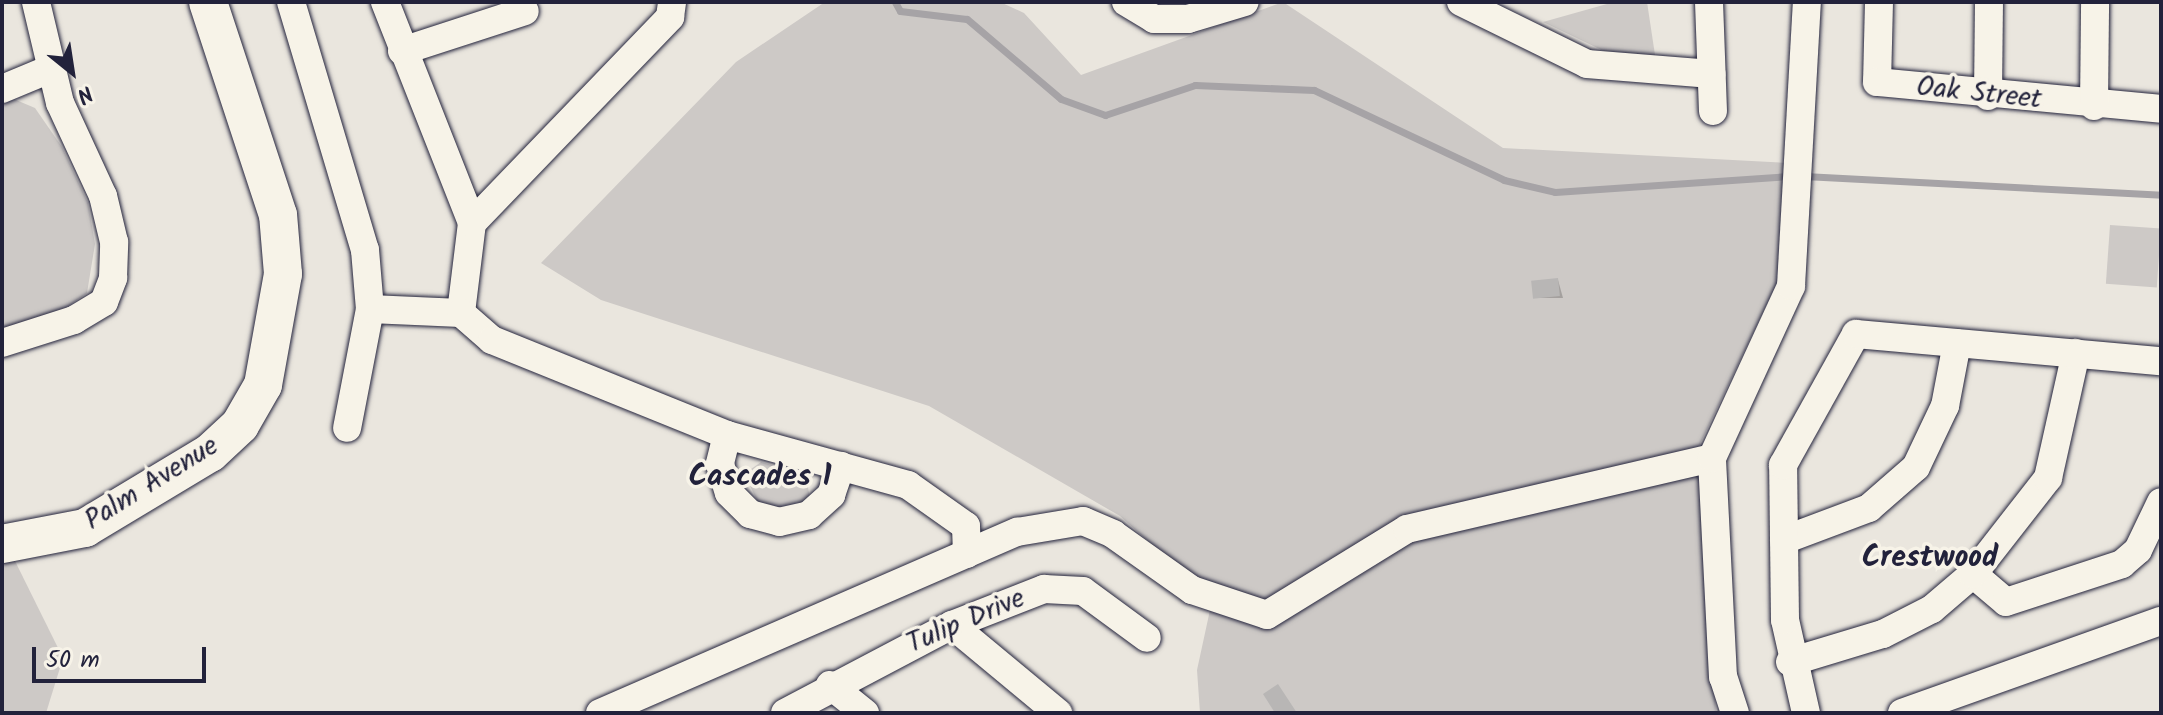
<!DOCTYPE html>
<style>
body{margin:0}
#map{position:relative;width:2163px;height:715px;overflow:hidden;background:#eae6de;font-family:Kalam,sans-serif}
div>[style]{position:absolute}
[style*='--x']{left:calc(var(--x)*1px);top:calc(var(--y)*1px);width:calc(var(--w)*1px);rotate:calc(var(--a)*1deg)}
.green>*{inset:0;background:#cdc9c6;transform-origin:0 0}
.shadow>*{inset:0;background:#0003}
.stream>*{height:7px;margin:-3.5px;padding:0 3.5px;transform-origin:3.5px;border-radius:3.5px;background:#a6a3a6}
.building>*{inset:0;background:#b8b6b5;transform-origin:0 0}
.roads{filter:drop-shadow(0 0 2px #22223b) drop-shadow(0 0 2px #22223b)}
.street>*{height:28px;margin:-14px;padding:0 14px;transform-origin:14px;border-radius:14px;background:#f7f3e8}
.secondary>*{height:38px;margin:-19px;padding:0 19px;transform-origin:19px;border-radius:19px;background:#f7f3e8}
span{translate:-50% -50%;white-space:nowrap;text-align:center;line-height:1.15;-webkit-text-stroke:7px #f7f3e8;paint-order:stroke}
.street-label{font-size:28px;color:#22223b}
.neighbourhood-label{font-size:30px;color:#22223b;font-weight:700}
.frame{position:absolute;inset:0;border:4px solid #22223b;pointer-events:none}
.north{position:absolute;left:32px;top:32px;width:80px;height:80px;-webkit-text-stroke:6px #f7f3e8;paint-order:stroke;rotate:150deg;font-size:22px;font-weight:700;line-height:32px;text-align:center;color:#22223b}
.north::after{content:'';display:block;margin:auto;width:28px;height:36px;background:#22223b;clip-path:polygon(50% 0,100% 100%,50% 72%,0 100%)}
.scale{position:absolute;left:32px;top:647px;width:174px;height:36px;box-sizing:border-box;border:4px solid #22223b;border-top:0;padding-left:10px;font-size:24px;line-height:28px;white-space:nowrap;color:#22223b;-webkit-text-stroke:6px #f7f3e8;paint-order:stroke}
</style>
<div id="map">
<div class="green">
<div style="clip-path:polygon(825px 2px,1000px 2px,1024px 13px,1081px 75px,1283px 2px,1503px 148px,1789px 163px,1777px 283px,1698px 448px,1716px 713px,1200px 713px,1197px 670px,1210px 610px,1193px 581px,1120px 516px,929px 406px,601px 300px,541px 263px,736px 62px)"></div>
<div style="clip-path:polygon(1614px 2px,1647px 2px,1655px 55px,1608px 53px,1543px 22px)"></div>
<div style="clip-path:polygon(2px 94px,35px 108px,62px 147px,88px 203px,95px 244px,87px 293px,55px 315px,2px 331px)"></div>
<div style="left:2110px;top:225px;width:51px;height:59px;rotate:4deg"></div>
<div style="clip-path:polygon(761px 462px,806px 475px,810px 499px,795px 508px,761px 508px,744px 474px)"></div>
<div style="clip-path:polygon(14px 559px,63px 658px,46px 713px,2px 713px,2px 560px)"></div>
</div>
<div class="shadow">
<div style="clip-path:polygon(1558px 280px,1563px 298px,1535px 298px)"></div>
</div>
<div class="stream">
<div style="--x:895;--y:2;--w:10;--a:61"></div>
<div style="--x:900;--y:11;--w:67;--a:6.8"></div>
<div style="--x:967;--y:19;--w:123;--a:40.4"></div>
<div style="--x:1061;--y:99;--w:47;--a:20"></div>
<div style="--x:1105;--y:115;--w:95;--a:-18.4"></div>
<div style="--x:1195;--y:85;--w:119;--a:2.4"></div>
<div style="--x:1314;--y:90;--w:210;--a:25.3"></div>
<div style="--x:1504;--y:180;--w:52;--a:13.2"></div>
<div style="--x:1555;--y:192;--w:238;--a:-3.9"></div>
<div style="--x:1804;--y:176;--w:358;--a:3"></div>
</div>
<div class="building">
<div style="left:1558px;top:278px;width:18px;height:27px;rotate:84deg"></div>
<div style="clip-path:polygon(1278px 684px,1297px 713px,1275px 713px,1263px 694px)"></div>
</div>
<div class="roads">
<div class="street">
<div style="--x:291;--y:2;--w:259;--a:73.4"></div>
<div style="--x:365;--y:250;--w:59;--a:85.2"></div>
<div style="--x:370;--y:309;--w:121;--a:100.9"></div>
<div style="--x:385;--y:2;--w:238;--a:68.5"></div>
<div style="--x:472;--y:223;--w:91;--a:97"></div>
<div style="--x:1126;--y:2;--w:33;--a:31"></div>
<div style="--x:1154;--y:19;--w:34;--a:0"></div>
<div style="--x:1188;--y:19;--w:59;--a:-16.6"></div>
<div style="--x:1461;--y:2;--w:140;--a:26.2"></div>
<div style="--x:1587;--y:64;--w:125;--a:4.6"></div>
<div style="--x:1709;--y:2;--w:109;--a:87.9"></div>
<div style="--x:1879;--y:2;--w:80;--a:91.4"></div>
<div style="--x:1877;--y:82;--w:285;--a:5.4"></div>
<div style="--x:402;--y:51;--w:129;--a:-18"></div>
<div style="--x:2;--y:89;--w:52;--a:-22.6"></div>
<div style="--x:1988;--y:96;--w:94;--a:-89.4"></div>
<div style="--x:2094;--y:106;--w:104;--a:-89.4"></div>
<div style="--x:472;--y:223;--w:286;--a:-46.1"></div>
<div style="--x:670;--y:17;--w:15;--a:-82"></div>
<div style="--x:370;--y:309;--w:91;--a:2.5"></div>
<div style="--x:461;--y:313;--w:41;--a:41.1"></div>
<div style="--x:492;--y:340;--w:253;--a:22"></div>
<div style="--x:727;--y:435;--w:188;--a:15.4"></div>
<div style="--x:908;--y:485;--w:71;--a:35.3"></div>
<div style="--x:966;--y:526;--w:28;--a:88"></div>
<div style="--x:2;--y:343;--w:76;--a:-17.7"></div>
<div style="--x:74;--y:320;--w:35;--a:-31"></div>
<div style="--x:104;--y:302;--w:26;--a:-69"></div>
<div style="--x:113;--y:278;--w:36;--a:-88"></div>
<div style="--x:114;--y:242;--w:47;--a:-103.4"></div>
<div style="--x:103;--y:196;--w:102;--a:-114.8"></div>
<div style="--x:60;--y:103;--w:104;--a:-103.4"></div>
<div style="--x:727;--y:435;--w:30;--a:104"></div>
<div style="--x:720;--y:464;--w:30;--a:73"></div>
<div style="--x:729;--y:493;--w:30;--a:45"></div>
<div style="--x:750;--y:514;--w:30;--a:15"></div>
<div style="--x:779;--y:522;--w:31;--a:-13"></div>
<div style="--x:809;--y:515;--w:30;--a:-42"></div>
<div style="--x:831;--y:495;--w:31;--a:-71"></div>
<div style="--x:1784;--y:540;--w:91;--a:-20.6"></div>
<div style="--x:1869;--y:508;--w:62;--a:-41.1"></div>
<div style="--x:1916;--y:467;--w:68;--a:-64.6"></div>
<div style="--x:1945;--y:406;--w:64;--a:-79.2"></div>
<div style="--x:1973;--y:574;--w:43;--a:40.3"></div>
<div style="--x:2006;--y:602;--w:122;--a:-18.1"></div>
<div style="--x:2122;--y:564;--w:21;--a:-41"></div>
<div style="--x:2138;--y:550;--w:53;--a:-64.4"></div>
<div style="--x:952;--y:625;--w:138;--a:39.7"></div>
<div style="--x:1790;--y:662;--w:97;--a:-16.8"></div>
<div style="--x:1883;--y:634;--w:55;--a:-27"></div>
<div style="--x:1932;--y:609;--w:54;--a:-40.5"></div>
<div style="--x:1973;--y:574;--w:122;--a:-52"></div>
<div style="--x:2048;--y:478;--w:128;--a:-77.4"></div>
<div style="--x:830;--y:685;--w:45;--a:38.7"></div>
<div style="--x:600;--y:713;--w:455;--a:-23.5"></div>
<div style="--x:1017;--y:532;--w:67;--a:-9.5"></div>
<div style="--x:1083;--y:521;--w:33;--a:23"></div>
<div style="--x:1113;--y:534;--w:97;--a:35.3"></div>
<div style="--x:1192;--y:590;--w:79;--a:18.4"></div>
<div style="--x:1267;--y:615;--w:164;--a:-31.6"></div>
<div style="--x:1407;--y:529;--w:313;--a:-13.1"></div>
<div style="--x:785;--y:713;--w:189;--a:-27.8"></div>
<div style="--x:952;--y:625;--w:99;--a:-21.4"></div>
<div style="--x:1044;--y:589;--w:39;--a:3"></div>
<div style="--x:1083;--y:591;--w:79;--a:36.3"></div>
<div style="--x:1735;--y:713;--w:38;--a:-108"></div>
<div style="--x:1723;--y:677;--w:219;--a:-92.9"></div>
<div style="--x:1712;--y:458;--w:189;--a:-65.3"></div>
<div style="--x:1791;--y:286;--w:284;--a:-86.8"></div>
<div style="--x:1806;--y:713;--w:95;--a:-102.7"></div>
<div style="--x:1785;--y:620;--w:155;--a:-90.7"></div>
<div style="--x:1783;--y:465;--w:150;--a:-60.9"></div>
<div style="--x:1856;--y:334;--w:306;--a:5.1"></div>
<div style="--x:1902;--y:713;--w:275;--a:-19.6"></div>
</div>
<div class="secondary">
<div style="--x:2;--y:544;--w:85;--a:-10.9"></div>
<div style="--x:85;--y:528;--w:146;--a:-31"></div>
<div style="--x:210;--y:453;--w:41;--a:-43"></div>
<div style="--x:240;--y:425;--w:46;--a:-60.1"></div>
<div style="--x:263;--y:385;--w:113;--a:-79.8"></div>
<div style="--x:283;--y:274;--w:59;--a:-94.8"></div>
<div style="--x:278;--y:215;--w:224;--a:-108.2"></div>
</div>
</div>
<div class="street-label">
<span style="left:1979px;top:94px;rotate:6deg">Oak Street</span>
<span style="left:152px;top:484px;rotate:-32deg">Palm Avenue</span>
<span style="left:966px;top:622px;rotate:-23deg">Tulip Drive</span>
</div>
<div class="neighbourhood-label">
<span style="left:760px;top:477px">Cascades 1</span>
<span style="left:1930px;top:558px">Crestwood</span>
</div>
<div class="frame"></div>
<div class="north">N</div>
<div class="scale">50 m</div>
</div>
